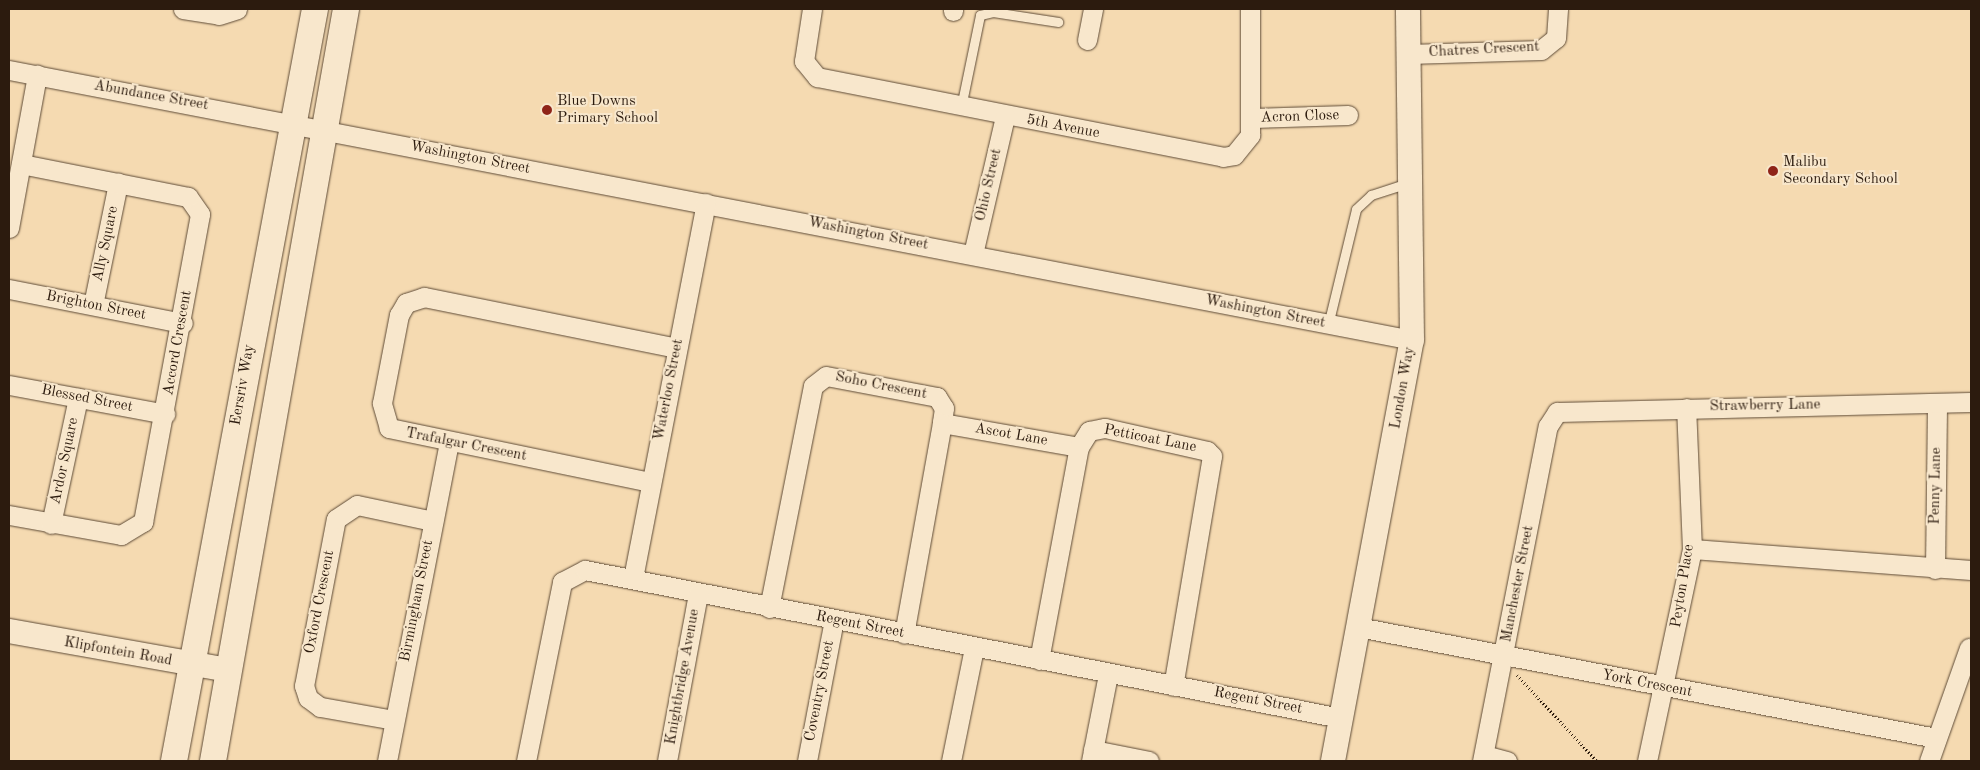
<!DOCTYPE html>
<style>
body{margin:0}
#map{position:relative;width:1980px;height:770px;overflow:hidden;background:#f5dab1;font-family:"Old Standard TT",serif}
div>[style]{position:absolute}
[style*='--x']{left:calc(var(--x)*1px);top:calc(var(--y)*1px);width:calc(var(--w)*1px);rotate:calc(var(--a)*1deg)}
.path>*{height:3px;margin-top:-1.5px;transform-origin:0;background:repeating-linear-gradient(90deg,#2c1b0e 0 1px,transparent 0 3.5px)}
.roads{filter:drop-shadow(0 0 1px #5e4b37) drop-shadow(0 0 1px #5e4b37)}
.service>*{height:9px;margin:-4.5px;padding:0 4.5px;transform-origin:4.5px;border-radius:4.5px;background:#f8e7cc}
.minor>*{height:19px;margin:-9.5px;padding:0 9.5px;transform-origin:9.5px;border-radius:9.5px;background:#f8e7cc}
.tertiary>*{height:24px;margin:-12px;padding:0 12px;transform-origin:12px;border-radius:12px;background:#f8e7cc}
.secondary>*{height:26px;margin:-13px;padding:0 13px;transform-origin:13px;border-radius:13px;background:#f8e7cc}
.dots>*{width:14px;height:14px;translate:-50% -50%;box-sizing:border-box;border:2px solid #f8e7cc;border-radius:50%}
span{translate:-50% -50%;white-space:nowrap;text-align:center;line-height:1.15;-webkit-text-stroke:4px #f8e7cc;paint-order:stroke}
.street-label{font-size:15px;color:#2c1b0e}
.poi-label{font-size:15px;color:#2c1b0e}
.left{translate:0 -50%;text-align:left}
.frame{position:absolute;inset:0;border:10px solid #2c1b0e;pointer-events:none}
</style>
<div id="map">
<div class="path">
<div style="--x:1517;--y:675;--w:117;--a:47.1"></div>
</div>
<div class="roads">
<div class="service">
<div style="--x:961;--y:107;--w:94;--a:-78.3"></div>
<div style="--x:980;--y:15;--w:13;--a:-13"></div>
<div style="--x:993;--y:12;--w:66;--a:8.7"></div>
<div style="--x:1328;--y:325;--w:119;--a:-76.4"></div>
<div style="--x:1356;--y:209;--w:21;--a:-43"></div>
<div style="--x:1371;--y:195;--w:40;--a:-18"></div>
</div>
<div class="minor">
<div style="--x:183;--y:9;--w:36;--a:9"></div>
<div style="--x:219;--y:15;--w:19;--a:-18"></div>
<div style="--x:812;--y:9;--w:53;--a:98.7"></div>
<div style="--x:804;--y:61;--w:21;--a:51"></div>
<div style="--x:817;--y:77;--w:414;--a:11.1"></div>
<div style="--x:1223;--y:157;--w:11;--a:-10"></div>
<div style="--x:1234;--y:155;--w:26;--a:-51"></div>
<div style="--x:1250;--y:135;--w:126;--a:-90"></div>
<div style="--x:953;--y:11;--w:2;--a:-90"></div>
<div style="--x:1087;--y:40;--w:32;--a:-79"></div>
<div style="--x:1408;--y:54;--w:133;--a:-1.7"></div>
<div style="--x:1541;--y:50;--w:19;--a:-39"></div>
<div style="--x:1556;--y:38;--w:29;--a:-86"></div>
<div style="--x:9;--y:70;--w:1429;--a:10.89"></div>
<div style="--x:1252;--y:118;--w:96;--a:-1.8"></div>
<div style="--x:9;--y:228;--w:156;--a:-79.6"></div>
<div style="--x:973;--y:254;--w:142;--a:-76.9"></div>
<div style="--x:9;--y:289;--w:177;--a:11.1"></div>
<div style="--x:93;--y:305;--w:125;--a:-78.4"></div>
<div style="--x:9;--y:385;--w:159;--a:10.5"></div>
<div style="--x:942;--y:423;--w:139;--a:9.9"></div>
<div style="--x:650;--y:482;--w:267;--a:-168.3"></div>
<div style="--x:389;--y:428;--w:26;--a:-106"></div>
<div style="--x:382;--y:403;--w:90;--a:-79.1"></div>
<div style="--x:399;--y:315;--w:14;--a:-60"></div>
<div style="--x:406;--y:303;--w:19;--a:-18"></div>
<div style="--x:424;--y:297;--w:258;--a:11.4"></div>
<div style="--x:9;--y:515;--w:114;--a:10.1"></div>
<div style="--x:121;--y:535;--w:26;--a:-31"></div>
<div style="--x:143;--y:522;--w:313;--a:-79.5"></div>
<div style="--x:200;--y:214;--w:21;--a:-125"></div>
<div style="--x:188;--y:197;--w:170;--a:-168.8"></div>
<div style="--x:51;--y:524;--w:129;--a:-77.9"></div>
<div style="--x:1692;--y:549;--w:280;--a:4.3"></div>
<div style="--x:1935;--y:569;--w:166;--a:-89.3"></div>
<div style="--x:633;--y:578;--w:382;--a:-79"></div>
<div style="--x:769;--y:608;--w:226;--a:-78.8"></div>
<div style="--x:813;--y:386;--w:16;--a:-38"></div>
<div style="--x:826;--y:376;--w:113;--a:10.7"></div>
<div style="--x:937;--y:397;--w:13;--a:58"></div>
<div style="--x:944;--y:408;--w:15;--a:98"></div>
<div style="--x:942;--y:423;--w:214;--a:100.2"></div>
<div style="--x:1358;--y:627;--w:589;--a:10.87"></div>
<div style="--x:1039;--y:660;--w:217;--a:-79.4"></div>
<div style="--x:1079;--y:447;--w:19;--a:-58"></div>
<div style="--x:1089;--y:431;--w:16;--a:-11"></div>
<div style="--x:1105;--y:428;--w:105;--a:12.7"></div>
<div style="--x:1207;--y:451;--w:7;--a:45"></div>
<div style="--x:1212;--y:456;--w:233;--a:99.6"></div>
<div style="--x:394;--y:720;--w:75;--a:-170"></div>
<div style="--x:320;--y:707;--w:15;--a:-143"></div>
<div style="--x:308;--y:698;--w:13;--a:-108"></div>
<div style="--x:304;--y:686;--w:170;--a:-79.2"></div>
<div style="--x:336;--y:519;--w:25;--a:-34"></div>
<div style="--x:357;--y:505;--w:78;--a:11.9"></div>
<div style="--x:1093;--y:750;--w:57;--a:11.1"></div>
<div style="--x:1484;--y:755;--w:24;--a:15"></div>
<div style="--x:387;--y:761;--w:326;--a:-79"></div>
<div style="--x:526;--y:761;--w:183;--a:-78.6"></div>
<div style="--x:562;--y:582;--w:26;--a:-28"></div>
<div style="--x:585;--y:570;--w:770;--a:11.08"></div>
<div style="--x:667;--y:761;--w:171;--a:-79.5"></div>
<div style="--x:807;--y:761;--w:144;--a:-79.2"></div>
<div style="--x:951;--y:761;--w:115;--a:-78.5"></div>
<div style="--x:1091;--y:761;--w:89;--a:-78.9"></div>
<div style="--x:1482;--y:761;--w:341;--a:-78.9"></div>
<div style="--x:1548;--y:426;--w:17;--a:-57"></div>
<div style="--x:1557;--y:412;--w:414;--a:-1.4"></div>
<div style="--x:1647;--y:761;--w:217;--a:-78"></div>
<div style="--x:1692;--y:549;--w:141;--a:-92.4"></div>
<div style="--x:1929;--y:761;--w:120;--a:-70.5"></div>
</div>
<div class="tertiary">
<div style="--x:9;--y:631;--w:222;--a:10.1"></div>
<div style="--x:1333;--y:761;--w:428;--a:-79.4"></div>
<div style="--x:1412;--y:340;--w:331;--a:-90.7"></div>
</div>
<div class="secondary">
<div style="--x:174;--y:761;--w:765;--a:-79.38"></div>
<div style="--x:213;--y:761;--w:764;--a:-79.97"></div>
</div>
</div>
<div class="dots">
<div style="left:547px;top:110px;background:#8f2418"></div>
<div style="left:1773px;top:171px;background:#8f2418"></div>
</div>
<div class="street-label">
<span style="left:1484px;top:50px;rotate:-3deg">Chatres Crescent</span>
<span style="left:151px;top:96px;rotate:10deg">Abundance Street</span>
<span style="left:1300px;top:117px;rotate:-2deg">Acron Close</span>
<span style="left:1063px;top:127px;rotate:11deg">5th Avenue</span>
<span style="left:470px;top:158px;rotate:11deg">Washington Street</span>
<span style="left:989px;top:185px;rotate:-77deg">Ohio Street</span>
<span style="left:868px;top:234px;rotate:11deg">Washington Street</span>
<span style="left:106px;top:244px;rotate:-78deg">Ally Square</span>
<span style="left:96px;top:306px;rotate:11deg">Brighton Street</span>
<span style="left:1265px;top:312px;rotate:11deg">Washington Street</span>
<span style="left:178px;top:343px;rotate:-80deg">Accord Crescent</span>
<span style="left:243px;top:385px;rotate:-80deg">Eersriv Way</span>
<span style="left:881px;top:386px;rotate:11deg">Soho Crescent</span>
<span style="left:1403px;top:388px;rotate:-80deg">London Way</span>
<span style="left:669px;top:390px;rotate:-79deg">Waterloo Street</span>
<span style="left:87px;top:399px;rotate:11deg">Blessed Street</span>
<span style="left:1765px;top:406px;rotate:-1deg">Strawberry Lane</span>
<span style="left:1011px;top:435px;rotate:10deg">Ascot Lane</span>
<span style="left:1150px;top:439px;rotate:11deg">Petticoat Lane</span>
<span style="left:466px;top:445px;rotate:11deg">Trafalgar Crescent</span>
<span style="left:65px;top:461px;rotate:-78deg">Ardor Square</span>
<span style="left:1936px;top:486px;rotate:-89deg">Penny Lane</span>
<span style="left:1518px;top:584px;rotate:-79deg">Manchester Street</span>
<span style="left:1683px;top:586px;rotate:-81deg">Peyton Place</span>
<span style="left:417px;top:601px;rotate:-79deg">Birmingham Street</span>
<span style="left:320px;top:602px;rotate:-79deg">Oxford Crescent</span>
<span style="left:860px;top:625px;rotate:11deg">Regent Street</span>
<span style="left:118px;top:652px;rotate:10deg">Klipfontein Road</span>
<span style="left:683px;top:677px;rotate:-80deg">Knightbridge Avenue</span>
<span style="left:1647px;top:684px;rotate:11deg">York Crescent</span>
<span style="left:820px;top:691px;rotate:-79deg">Coventry Street</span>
<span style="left:1258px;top:701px;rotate:11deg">Regent Street</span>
</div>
<div class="poi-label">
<span class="left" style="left:557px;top:110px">Blue Downs<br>Primary School</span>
<span class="left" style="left:1783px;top:171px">Malibu<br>Secondary School</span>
</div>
<div class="frame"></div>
</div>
